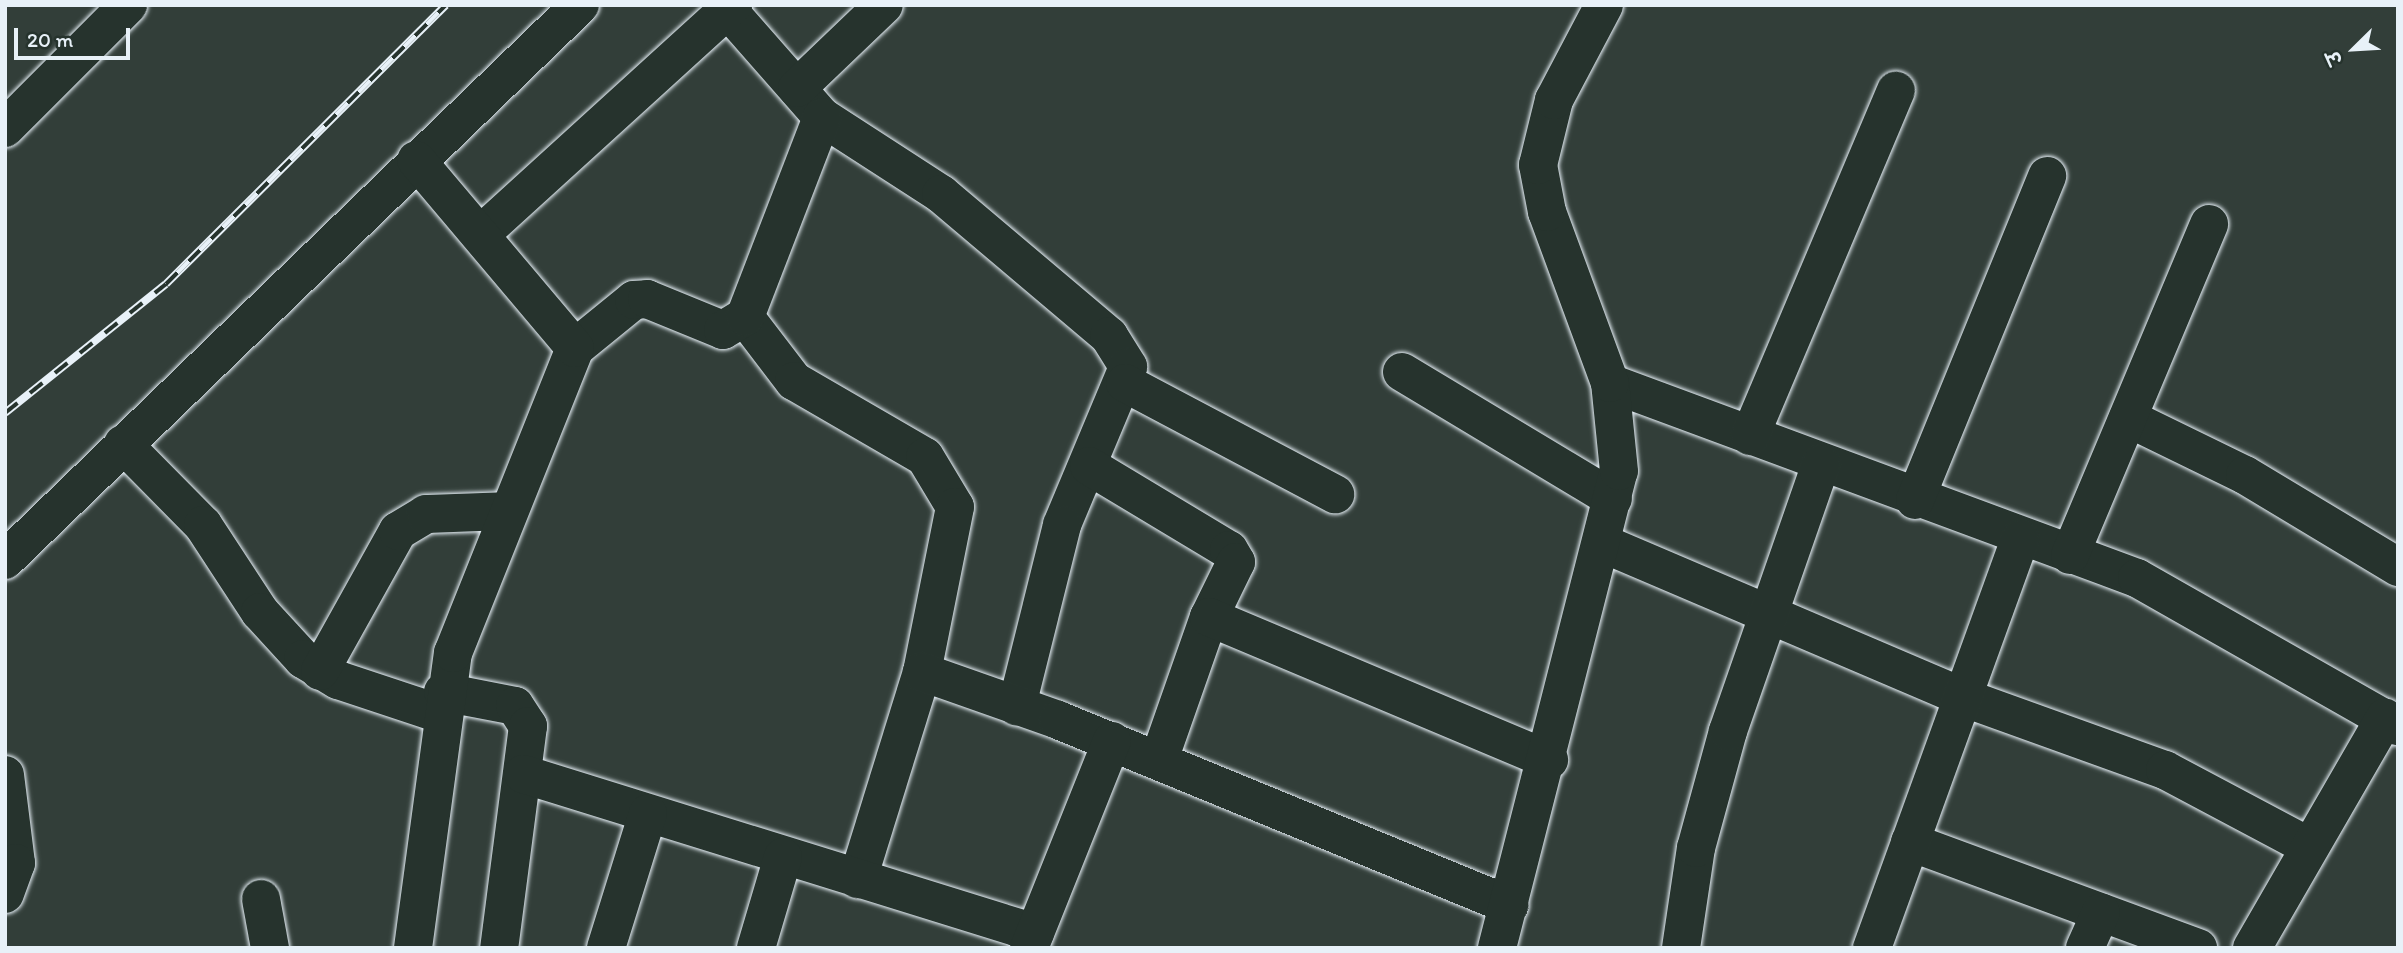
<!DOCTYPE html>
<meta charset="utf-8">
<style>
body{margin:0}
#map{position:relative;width:2403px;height:953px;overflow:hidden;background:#323e39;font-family:Itim,"Playpen Sans Deva",sans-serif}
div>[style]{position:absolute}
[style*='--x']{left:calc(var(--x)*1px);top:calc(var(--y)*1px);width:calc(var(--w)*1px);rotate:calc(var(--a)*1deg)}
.roads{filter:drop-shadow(0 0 2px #e8f1f8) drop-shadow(0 0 2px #e8f1f8)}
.minor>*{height:38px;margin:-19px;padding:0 19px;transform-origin:19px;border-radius:19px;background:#26332d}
.rail>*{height:8px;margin-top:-4px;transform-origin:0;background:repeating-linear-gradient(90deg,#26332d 0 16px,#e8f1f8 0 32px);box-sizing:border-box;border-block:2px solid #e8f1f8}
span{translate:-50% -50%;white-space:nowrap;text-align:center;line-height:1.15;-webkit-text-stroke:7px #26332d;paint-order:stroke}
.frame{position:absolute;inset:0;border:7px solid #e8f1f8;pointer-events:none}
.north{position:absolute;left:2319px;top:14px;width:70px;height:70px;-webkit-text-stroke:5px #26332d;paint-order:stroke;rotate:246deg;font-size:19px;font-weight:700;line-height:28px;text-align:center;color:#e8f1f8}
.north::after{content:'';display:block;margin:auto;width:24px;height:32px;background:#e8f1f8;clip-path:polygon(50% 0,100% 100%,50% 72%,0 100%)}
.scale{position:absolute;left:14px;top:28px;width:116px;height:32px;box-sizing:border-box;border:4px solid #e8f1f8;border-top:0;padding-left:9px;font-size:21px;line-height:24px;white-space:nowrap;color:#e8f1f8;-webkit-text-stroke:5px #26332d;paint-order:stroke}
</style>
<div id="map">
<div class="roads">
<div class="minor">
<div style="--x:728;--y:10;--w:142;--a:48.7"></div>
<div style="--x:822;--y:117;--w:142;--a:32.9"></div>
<div style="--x:941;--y:194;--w:220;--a:40.2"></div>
<div style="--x:1109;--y:336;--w:36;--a:58"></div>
<div style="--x:1128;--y:367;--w:171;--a:112.7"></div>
<div style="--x:1062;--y:525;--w:187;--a:104"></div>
<div style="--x:797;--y:88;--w:120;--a:-43.7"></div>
<div style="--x:5;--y:128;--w:174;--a:-45"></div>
<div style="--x:481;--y:234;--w:341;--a:-42.3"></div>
<div style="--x:745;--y:317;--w:81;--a:52.6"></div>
<div style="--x:794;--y:381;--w:151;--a:30.1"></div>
<div style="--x:925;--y:457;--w:58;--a:59"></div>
<div style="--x:955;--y:507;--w:168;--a:101.3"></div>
<div style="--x:922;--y:672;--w:217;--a:107.2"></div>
<div style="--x:575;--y:348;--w:76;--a:-39.1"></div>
<div style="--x:634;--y:300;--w:13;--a:-4"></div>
<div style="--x:647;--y:299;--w:82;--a:22.2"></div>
<div style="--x:723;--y:330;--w:26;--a:-31"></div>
<div style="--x:745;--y:317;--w:214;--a:-68.9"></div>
<div style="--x:1402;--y:372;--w:246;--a:31"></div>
<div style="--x:1125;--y:383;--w:238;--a:27.9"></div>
<div style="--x:1610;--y:383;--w:562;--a:20.31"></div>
<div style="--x:2137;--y:578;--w:300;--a:29.6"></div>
<div style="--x:2128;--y:418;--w:130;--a:26"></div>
<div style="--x:2245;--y:475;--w:179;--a:31"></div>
<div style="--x:1750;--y:436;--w:375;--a:-67.1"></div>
<div style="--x:123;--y:444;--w:114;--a:45.4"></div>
<div style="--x:203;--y:525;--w:104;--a:56.8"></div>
<div style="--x:260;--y:612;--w:64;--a:47.5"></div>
<div style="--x:303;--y:659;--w:41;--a:31"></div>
<div style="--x:338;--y:680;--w:108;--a:18.4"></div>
<div style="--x:1089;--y:466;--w:163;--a:31"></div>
<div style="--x:1229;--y:550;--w:14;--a:60"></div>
<div style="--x:1236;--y:562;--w:61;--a:116.1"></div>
<div style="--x:1209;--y:617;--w:151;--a:109.3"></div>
<div style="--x:1915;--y:500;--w:350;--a:-67.8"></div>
<div style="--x:1604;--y:544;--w:389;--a:23.1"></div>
<div style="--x:1962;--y:697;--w:216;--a:19.8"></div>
<div style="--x:2165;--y:770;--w:162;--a:28"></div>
<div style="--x:2070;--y:555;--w:359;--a:-67.2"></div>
<div style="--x:5;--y:560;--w:799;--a:-43.99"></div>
<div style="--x:1209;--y:617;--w:369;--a:22.8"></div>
<div style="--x:320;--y:671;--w:160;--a:-60.9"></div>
<div style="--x:398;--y:531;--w:33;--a:-31"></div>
<div style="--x:426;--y:514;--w:80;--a:-2.1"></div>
<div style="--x:922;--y:672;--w:144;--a:19.4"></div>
<div style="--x:1058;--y:720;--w:488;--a:22.3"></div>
<div style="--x:443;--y:692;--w:73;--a:11"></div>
<div style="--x:515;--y:706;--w:24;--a:57"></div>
<div style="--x:528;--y:726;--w:224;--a:97.4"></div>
<div style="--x:523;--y:774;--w:536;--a:17.25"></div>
<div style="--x:5;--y:775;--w:89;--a:82.9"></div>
<div style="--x:16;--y:863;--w:33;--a:110"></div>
<div style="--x:1910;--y:842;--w:307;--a:20.2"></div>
<div style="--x:261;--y:899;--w:50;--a:79.6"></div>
<div style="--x:413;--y:948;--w:298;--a:-82.3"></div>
<div style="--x:453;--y:653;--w:328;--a:-68.2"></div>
<div style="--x:575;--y:348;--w:246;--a:-130.2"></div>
<div style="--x:606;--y:948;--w:141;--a:-72.7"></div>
<div style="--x:756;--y:948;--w:95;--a:-73.5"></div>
<div style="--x:1029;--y:948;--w:223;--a:-68.2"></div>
<div style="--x:1497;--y:948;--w:492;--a:-75.7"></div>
<div style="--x:1619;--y:471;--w:88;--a:-95.8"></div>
<div style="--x:1610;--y:383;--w:182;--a:-110.2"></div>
<div style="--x:1547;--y:212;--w:48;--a:-100.8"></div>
<div style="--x:1538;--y:165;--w:67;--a:-76.2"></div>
<div style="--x:1554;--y:100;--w:107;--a:-62.2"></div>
<div style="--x:1681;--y:948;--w:101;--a:-81.5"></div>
<div style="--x:1696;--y:848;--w:121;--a:-74.7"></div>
<div style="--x:1728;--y:731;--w:283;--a:-70.8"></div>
<div style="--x:1872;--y:948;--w:435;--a:-70.1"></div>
<div style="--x:2085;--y:948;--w:39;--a:-66"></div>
<div style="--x:2252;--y:948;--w:266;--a:-60"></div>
</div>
</div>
<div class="rail">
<div style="--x:5;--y:413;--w:206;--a:-38.7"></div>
<div style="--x:166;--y:284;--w:395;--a:-44.9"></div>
</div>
<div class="frame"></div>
<div class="north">उ</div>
<div class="scale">20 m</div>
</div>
